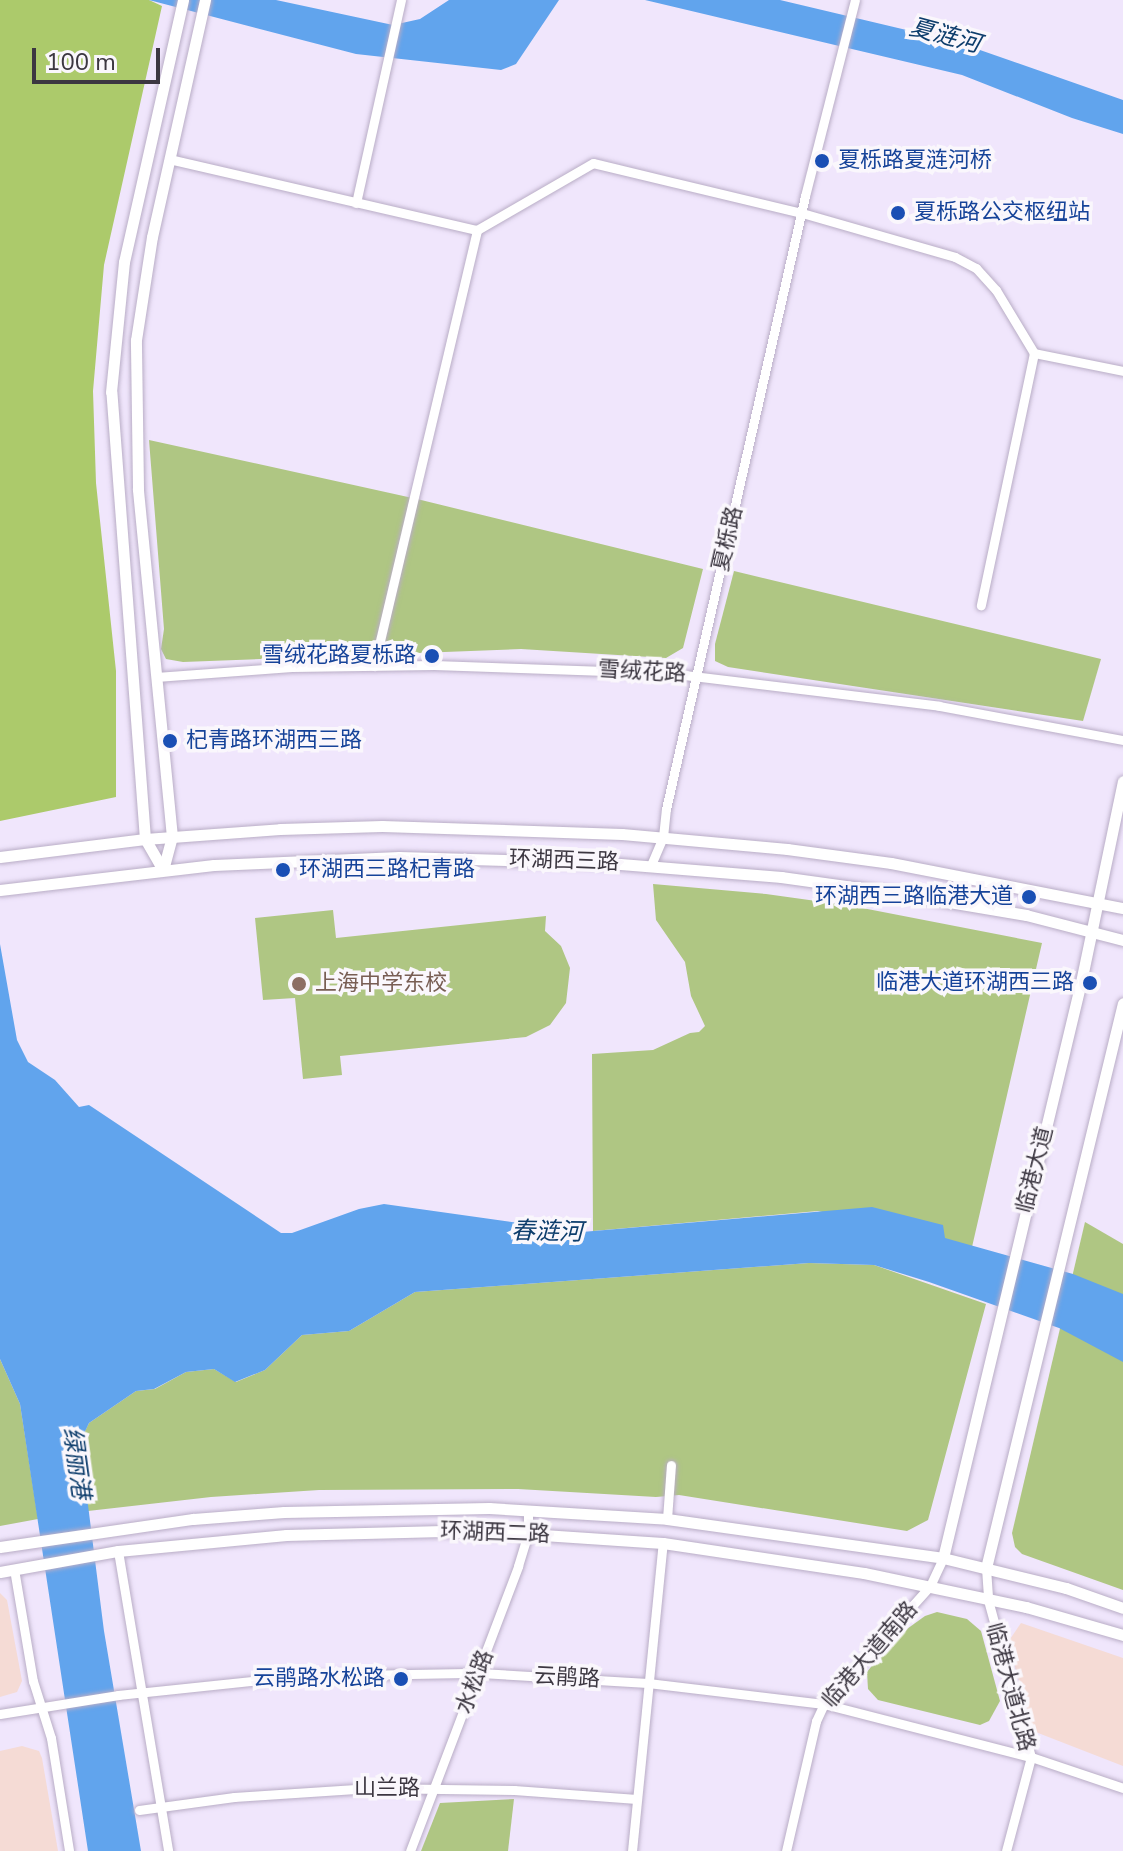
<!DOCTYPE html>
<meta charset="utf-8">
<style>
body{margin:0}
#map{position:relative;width:1123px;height:1851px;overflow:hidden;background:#f0e6fc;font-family:"Nunito Sans","Noto Sans SC",sans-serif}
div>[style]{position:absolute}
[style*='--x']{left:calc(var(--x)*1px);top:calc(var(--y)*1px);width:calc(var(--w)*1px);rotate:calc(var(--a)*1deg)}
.commercial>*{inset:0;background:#f5dbd5}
.green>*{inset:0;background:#afc683}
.forest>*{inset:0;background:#acca6b}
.water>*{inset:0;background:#61a4ed}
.roads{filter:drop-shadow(0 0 2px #b9adc6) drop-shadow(0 0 2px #b9adc6)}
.minor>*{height:9px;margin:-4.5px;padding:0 4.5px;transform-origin:4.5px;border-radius:4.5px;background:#fff}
.major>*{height:11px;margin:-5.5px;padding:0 5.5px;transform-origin:5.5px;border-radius:5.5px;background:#fff}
.dots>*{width:22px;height:22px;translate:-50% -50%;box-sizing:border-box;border:4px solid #faf7fc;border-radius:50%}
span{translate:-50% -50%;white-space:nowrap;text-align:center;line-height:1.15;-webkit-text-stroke:7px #faf7fc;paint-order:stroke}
.transit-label{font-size:22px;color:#164399}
.left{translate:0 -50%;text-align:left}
.right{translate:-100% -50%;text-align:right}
.street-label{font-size:22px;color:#3c3741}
.education-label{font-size:22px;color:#785e54}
.water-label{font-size:24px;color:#0d3d6c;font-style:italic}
.scale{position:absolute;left:32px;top:48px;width:128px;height:36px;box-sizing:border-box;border:4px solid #3c3741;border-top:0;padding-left:10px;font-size:24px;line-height:28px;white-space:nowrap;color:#3c3741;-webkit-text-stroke:6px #faf7fc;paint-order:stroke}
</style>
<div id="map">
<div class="commercial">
<div style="clip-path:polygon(0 1593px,7px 1600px,22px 1681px,17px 1692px,0 1697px)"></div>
<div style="clip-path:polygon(1021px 1623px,1123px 1658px,1123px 1766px,1033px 1731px,1008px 1642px)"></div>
<div style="clip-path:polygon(22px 1746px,39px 1751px,42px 1758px,58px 1851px,0 1851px,0 1751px)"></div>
</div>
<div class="green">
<div style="clip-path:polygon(149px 440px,417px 499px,703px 569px,683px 648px,666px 658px,521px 649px,183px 662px,166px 659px,161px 649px,164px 629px)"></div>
<div style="clip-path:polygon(734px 571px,1101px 659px,1083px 721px,728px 667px,715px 661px,715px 644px)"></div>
<div style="clip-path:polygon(653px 884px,766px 894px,852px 906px,1042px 943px,972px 1247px,818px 1211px,593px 1231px,592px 1054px,653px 1050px,690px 1033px,699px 1032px,705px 1026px,691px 996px,685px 962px,656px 920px)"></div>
<div style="clip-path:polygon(333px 910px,336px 938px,546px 916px,545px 931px,561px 946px,570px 968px,566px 1003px,550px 1025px,526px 1037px,340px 1056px,342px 1075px,303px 1079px,295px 998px,263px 1000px,255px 918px)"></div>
<div style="clip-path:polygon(1085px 1222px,1123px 1244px,1123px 1590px,1022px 1554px,1015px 1547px,1012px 1533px)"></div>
<div style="clip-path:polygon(809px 1263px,874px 1265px,986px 1304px,928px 1520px,907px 1531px,679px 1495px,656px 1497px,518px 1489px,319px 1490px,211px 1497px,88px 1511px,80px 1441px,89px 1423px,136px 1391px,155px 1389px,186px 1372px,214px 1369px,236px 1382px,265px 1370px,302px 1335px,349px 1331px,415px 1292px)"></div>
<div style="clip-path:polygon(0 1359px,20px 1404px,38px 1519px,0 1526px)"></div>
<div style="clip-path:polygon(937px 1612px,967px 1619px,981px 1631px,1000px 1701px,989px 1721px,980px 1725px,878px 1700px,868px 1689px,867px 1672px,893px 1639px,925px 1616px)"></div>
<div style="clip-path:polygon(514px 1799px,508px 1851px,421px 1851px,440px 1803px)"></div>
</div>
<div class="forest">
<div style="clip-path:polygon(0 0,149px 0,162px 6px,104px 265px,93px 391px,96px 483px,116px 671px,116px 797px,0 821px)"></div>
</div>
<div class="water">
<div style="clip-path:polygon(149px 0,276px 0,393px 25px,420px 19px,449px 0,559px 0,516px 64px,501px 70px,356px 54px)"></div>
<div style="clip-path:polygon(645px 0,780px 0,957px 42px,1123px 100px,1123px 134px,1072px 118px,962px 75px)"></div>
<div style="clip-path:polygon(0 944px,17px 1040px,28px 1062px,55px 1080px,79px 1107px,89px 1105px,281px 1233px,292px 1233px,359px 1209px,384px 1204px,582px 1232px,872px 1207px,943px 1225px,945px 1238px,1073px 1274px,1123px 1294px,1123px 1362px,1059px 1328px,929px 1282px,874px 1265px,809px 1263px,415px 1292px,349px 1331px,302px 1335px,265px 1370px,235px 1382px,214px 1369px,186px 1372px,154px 1389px,136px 1391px,89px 1423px,80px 1442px,104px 1631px,141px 1851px,88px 1851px,20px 1404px,0 1359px)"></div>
</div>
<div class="roads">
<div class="minor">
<div style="--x:169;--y:159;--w:316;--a:13"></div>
<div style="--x:477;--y:230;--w:134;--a:-30"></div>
<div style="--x:593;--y:163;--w:215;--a:13.5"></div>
<div style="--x:802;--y:213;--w:159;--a:16"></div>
<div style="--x:955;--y:257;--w:24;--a:28"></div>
<div style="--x:976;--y:268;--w:30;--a:48"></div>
<div style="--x:996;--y:290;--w:74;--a:58.9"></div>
<div style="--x:1034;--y:353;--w:258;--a:101.9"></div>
<div style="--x:356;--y:203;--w:208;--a:-77.5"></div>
<div style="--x:1034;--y:353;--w:91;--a:11.4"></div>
<div style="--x:374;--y:666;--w:448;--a:-76.7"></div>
<div style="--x:156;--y:677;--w:136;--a:-4.2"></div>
<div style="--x:292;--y:667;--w:142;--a:-0.8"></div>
<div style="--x:434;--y:665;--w:234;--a:2"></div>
<div style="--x:668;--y:673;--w:273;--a:6.9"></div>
<div style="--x:939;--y:706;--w:187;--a:10.5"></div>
<div style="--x:651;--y:865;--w:30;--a:-67"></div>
<div style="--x:663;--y:837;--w:28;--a:-84"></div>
<div style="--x:666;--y:809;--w:629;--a:-77.22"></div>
<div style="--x:805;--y:196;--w:202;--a:-75.7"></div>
<div style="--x:667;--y:1519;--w:54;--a:-85.8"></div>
<div style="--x:118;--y:1551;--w:304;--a:80.5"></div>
<div style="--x:986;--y:1568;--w:32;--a:86"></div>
<div style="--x:988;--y:1600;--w:163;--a:74.7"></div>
<div style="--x:1031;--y:1757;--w:97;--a:104.9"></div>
<div style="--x:14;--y:1569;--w:114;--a:80.4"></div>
<div style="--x:33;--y:1681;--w:60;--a:72.5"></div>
<div style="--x:51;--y:1738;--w:114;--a:80.9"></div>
<div style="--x:0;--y:1714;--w:120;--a:-9.1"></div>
<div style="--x:118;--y:1695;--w:183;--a:-6"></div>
<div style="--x:300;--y:1676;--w:180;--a:-1"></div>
<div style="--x:480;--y:1673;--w:168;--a:3.4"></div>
<div style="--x:648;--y:1683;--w:177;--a:6.8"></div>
<div style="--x:824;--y:1704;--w:214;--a:14.4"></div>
<div style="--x:1031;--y:1757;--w:97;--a:18.6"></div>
<div style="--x:139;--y:1810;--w:96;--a:-7.8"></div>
<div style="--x:234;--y:1797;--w:137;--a:-3.8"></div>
<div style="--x:371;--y:1788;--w:143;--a:0.8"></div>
<div style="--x:514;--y:1790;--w:123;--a:4.2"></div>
<div style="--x:410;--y:1851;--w:305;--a:-69.2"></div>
<div style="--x:518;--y:1566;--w:34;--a:-73"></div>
<div style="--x:528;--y:1534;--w:23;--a:-90"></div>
<div style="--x:632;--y:1851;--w:310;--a:-84.3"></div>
<div style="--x:786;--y:1851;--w:133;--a:-77"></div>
<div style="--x:816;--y:1721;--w:19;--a:-65"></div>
<div style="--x:824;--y:1704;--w:159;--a:-48.1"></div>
<div style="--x:930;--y:1586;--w:31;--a:-65"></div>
</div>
<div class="major">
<div style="--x:0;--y:857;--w:146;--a:-7.1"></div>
<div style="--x:145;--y:839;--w:135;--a:-4.2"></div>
<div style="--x:280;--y:829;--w:102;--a:-1.7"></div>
<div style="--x:382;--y:826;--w:240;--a:1.9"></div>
<div style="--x:622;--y:834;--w:166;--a:5.2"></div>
<div style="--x:787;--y:849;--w:105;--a:7.7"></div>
<div style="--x:891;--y:863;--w:236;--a:11"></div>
<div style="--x:163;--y:870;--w:36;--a:-120"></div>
<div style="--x:145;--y:839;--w:448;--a:-94.3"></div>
<div style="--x:111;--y:392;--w:131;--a:-84.3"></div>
<div style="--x:124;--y:262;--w:269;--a:-77.3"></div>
<div style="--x:163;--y:870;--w:34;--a:-75"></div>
<div style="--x:172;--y:837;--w:350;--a:-95.6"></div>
<div style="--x:138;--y:489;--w:149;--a:-90.8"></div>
<div style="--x:136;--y:340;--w:104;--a:-81.2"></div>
<div style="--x:152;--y:237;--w:243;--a:-77.4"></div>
<div style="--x:0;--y:890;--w:215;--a:-6.7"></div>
<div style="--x:214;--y:865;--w:185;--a:-2.5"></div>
<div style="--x:399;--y:857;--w:209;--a:1.6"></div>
<div style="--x:608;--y:863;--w:174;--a:4.6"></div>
<div style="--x:781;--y:877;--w:116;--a:7.9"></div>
<div style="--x:896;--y:893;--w:132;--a:9.6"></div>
<div style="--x:1026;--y:915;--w:100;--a:14.5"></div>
<div style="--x:0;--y:1547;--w:195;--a:-8.3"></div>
<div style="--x:193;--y:1519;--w:91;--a:-4.4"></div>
<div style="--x:284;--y:1512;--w:205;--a:-1.1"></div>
<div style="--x:489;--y:1508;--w:178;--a:3.5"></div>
<div style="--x:667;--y:1519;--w:279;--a:8"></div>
<div style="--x:943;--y:1558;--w:127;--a:13.7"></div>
<div style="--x:1066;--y:1588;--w:60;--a:19.3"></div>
<div style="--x:943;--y:1558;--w:592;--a:-76.53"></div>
<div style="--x:1081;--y:982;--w:205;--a:-78.2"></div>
<div style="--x:986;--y:1568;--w:581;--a:-76.37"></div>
<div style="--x:0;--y:1572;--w:120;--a:-10.1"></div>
<div style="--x:118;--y:1551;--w:169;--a:-5.4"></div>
<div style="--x:286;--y:1535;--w:157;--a:-1.5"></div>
<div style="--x:443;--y:1531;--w:85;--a:2"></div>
<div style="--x:528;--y:1534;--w:135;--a:3.8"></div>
<div style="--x:663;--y:1543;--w:203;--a:8.5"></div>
<div style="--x:864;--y:1573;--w:166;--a:11.9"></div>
<div style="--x:1026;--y:1607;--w:101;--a:16.1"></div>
</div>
</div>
<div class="dots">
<div style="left:822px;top:161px;background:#1a4fb4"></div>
<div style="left:898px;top:213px;background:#1a4fb4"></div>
<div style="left:432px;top:656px;background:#1a4fb4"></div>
<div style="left:170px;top:741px;background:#1a4fb4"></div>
<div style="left:283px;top:870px;background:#1a4fb4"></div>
<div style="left:1029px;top:897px;background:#1a4fb4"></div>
<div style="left:1090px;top:983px;background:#1a4fb4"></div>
<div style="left:299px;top:984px;background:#8d6e63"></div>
<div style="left:401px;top:1679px;background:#1a4fb4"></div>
</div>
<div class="transit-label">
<span class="left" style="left:838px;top:161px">夏栎路夏涟河桥</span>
<span class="left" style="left:914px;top:213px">夏栎路公交枢纽站</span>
<span class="right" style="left:416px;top:656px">雪绒花路夏栎路</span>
<span class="left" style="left:186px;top:741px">杞青路环湖西三路</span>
<span class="left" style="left:299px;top:870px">环湖西三路杞青路</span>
<span class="right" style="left:1013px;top:897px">环湖西三路临港大道</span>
<span class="right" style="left:1074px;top:983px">临港大道环湖西三路</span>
<span class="right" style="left:385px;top:1679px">云鹃路水松路</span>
</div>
<div class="street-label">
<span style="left:728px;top:539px;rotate:-77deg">夏栎路</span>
<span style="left:642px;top:672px;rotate:3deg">雪绒花路</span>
<span style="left:564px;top:861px;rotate:2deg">环湖西三路</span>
<span style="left:1035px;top:1170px;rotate:-76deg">临港大道</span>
<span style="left:495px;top:1533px;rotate:2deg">环湖西二路</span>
<span style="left:870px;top:1655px;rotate:-49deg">临港大道南路</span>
<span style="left:567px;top:1678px;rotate:3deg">云鹃路</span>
<span style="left:475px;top:1682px;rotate:-69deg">水松路</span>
<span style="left:1010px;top:1687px;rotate:75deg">临港大道北路</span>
<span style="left:387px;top:1789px">山兰路</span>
</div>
<div class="education-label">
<span class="left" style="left:315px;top:984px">上海中学东校</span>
</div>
<div class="water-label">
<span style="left:945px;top:36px;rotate:15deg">夏涟河</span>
<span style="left:547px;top:1232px;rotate:1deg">春涟河</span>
<span style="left:76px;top:1463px;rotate:82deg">绿丽港</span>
</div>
<div class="scale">100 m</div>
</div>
